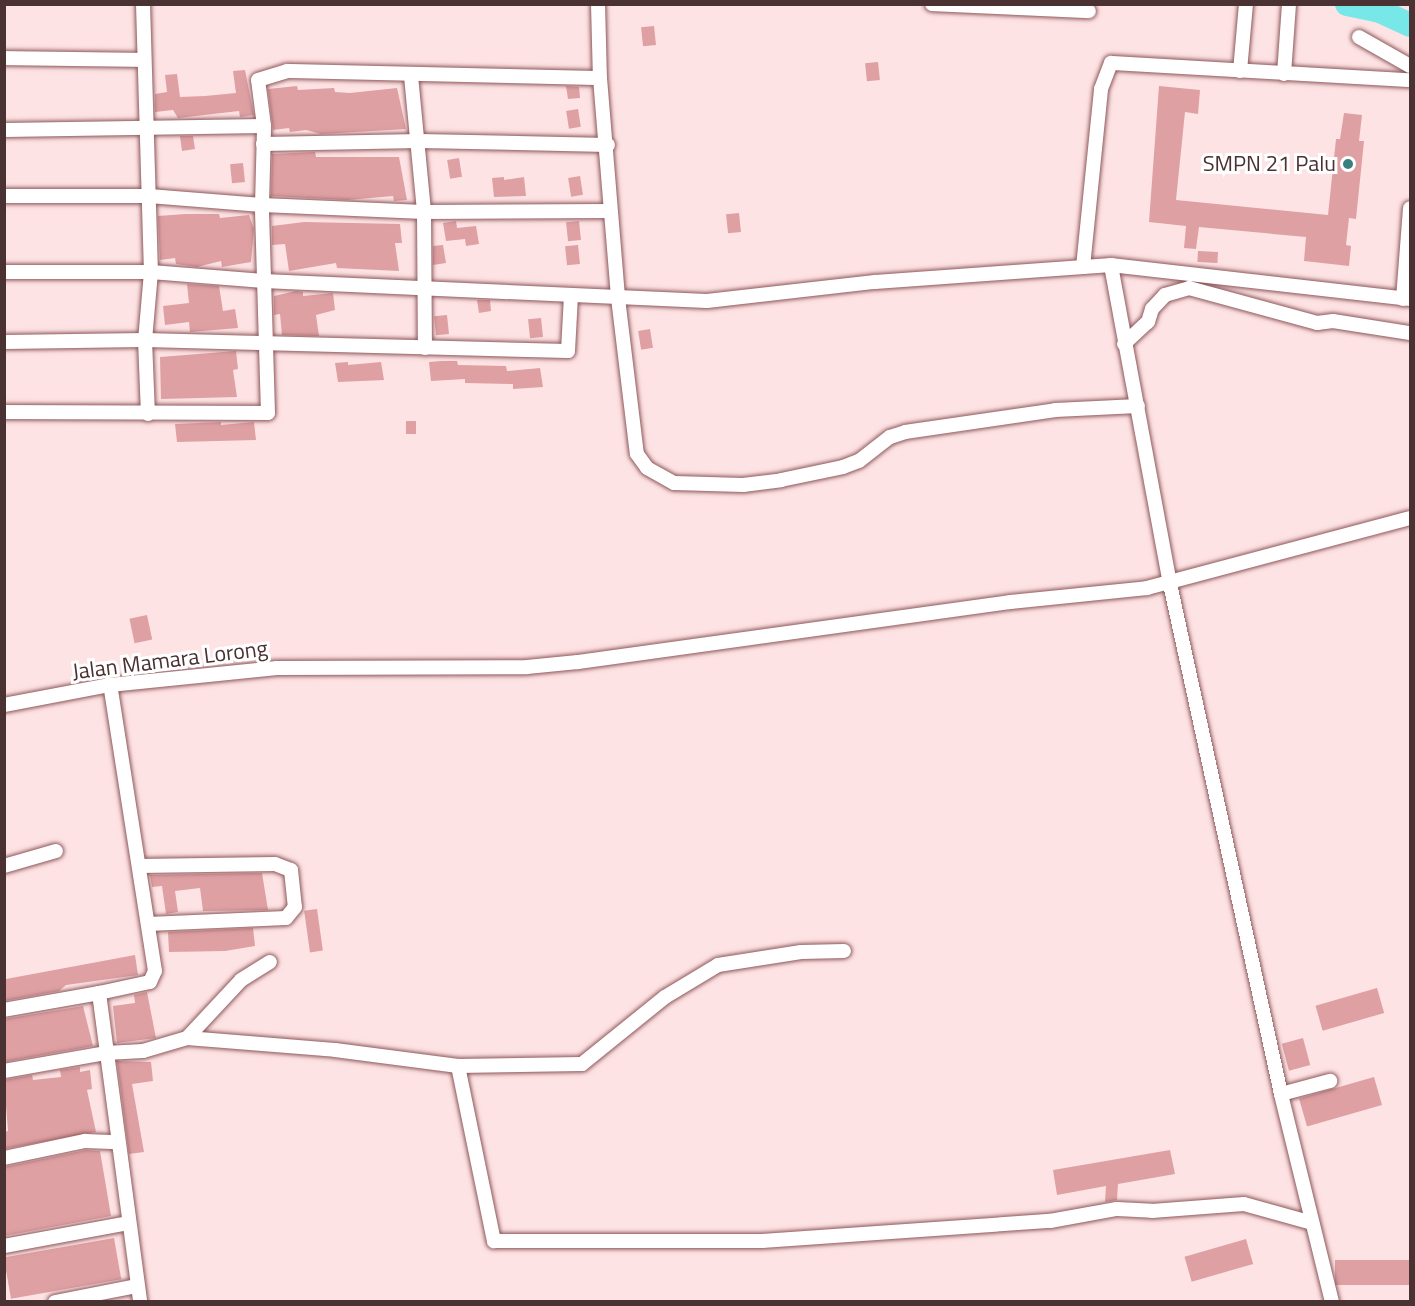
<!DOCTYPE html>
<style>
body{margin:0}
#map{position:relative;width:1415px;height:1306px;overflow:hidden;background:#fee3e4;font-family:"Titillium Web",sans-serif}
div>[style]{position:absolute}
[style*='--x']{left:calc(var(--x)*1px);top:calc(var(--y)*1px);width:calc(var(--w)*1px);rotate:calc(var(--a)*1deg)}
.river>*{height:24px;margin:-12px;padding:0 12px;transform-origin:12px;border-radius:12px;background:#78e7e7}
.building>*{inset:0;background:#dea0a3;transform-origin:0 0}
.roads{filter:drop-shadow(0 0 2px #8e575a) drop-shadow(0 0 2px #8e575a)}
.minor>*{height:14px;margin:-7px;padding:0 7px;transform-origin:7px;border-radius:7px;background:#fff}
.dots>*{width:16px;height:16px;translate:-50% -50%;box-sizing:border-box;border:3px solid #fff;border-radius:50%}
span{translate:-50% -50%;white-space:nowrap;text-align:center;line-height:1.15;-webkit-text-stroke:6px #fff;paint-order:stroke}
.poi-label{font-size:22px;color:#4a3132}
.right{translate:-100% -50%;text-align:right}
.street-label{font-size:22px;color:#4a3132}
.frame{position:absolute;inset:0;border:6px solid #4a3132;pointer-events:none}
</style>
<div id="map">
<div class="river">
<div style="--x:1347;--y:4;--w:34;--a:12"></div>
<div style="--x:1380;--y:11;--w:33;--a:25"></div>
</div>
<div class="building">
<div style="left:654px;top:26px;width:19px;height:13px;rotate:84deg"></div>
<div style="left:878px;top:62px;width:18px;height:13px;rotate:84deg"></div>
<div style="clip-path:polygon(245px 70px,254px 115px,240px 117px,239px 111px,178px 118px,173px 110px,155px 112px,155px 94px,167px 92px,165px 75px,177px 74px,180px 97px,205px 96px,236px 93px,233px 71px)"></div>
<div style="clip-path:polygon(297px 86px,298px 90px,334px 88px,335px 92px,350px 93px,397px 88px,406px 129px,321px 134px,306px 130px,290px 132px,289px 128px,273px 130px,268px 89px)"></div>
<div style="clip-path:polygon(566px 86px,579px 87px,580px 98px,568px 99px)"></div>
<div style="clip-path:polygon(1159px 86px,1200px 90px,1198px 114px,1185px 112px,1176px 200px,1328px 215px,1336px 139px,1340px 139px,1344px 113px,1362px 115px,1359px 141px,1364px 141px,1356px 219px,1349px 218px,1346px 245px,1351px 246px,1349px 266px,1304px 261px,1306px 237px,1199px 227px,1196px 249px,1184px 248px,1186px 226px,1149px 222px)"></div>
<div style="left:578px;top:109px;width:18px;height:12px;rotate:81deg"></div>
<div style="clip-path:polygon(180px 136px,193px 136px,195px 149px,182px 151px)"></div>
<div style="clip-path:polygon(315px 152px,316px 157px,399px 157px,407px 200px,394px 201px,393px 196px,347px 200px,271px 196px,272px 154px)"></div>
<div style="left:459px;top:158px;width:19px;height:12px;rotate:81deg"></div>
<div style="left:243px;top:163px;width:19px;height:13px;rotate:84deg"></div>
<div style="left:580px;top:176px;width:19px;height:12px;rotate:81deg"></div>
<div style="clip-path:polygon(504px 177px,504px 180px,524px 177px,526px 196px,494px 197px,492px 178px)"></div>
<div style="left:739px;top:213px;width:19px;height:13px;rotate:84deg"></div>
<div style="clip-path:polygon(185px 214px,219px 214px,220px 218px,249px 215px,254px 229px,251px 262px,222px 267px,221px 261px,197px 267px,176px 264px,175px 258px,160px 260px,158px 216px)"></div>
<div style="clip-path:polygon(456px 221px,457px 228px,476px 226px,479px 244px,466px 246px,465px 239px,446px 241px,443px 223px)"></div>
<div style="left:579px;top:221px;width:19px;height:13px;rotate:84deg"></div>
<div style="clip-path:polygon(304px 222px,400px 224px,402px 243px,395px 243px,399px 271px,337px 268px,336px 263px,289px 271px,285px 244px,272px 245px,272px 226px)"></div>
<div style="clip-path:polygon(443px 245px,446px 263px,433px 265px,433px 246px)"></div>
<div style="left:578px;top:245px;width:19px;height:13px;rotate:84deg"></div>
<div style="left:1198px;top:251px;width:20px;height:11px;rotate:3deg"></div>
<div style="clip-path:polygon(187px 284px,219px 286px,223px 311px,235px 309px,238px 328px,190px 332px,189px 322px,165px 325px,163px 306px,189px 303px)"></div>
<div style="clip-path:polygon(296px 291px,303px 292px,303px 296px,333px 293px,335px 310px,316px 315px,319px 336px,282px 335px,280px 314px,274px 315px,274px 296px)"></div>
<div style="clip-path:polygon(477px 300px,490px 300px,491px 311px,479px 313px)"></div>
<div style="left:447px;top:315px;width:19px;height:13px;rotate:84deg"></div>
<div style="left:541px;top:318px;width:19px;height:13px;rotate:84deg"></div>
<div style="left:650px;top:329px;width:19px;height:12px;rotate:81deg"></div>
<div style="clip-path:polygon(236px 351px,238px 369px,233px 370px,237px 397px,161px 399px,160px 357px)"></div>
<div style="clip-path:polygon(442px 361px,457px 361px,458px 365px,506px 366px,507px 371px,540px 368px,543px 387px,513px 389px,513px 384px,465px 383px,465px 379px,431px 381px,429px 362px)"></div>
<div style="clip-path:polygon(348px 362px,348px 365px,381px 362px,384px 380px,338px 382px,335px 363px)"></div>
<div style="left:416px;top:421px;width:13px;height:10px;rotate:90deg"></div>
<div style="clip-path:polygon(221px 422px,221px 425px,254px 422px,256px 440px,177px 442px,175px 424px)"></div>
<div style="left:147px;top:615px;width:25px;height:18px;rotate:78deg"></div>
<div style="clip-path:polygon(262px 873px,268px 910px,203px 911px,200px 888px,175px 891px,178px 912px,166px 914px,162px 886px,152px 887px,150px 875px)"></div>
<div style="left:317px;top:909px;width:42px;height:13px;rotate:82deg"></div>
<div style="clip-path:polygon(253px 928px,255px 946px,225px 951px,169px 952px,168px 932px)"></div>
<div style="clip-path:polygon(135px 955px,138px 975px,66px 985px,59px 991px,4px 1001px,6px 979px)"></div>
<div style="left:1377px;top:988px;width:26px;height:64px;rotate:74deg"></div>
<div style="clip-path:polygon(147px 992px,156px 1038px,117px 1043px,113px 1006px,135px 1003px,134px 995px)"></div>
<div style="clip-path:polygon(83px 1006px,93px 1046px,4px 1062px,4px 1019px)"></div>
<div style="left:1303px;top:1038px;width:28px;height:22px;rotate:75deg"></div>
<div style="clip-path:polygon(117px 1061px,151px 1062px,153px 1081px,132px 1084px,144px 1152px,129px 1154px)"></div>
<div style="clip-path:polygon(80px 1067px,80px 1072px,90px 1070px,92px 1089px,87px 1090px,96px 1132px,4px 1149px,4px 1132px,8px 1131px,4px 1080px,32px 1075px,33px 1080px,61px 1077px,60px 1070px)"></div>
<div style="left:1374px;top:1077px;width:29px;height:78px;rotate:74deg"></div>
<div style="clip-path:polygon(86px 1150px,100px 1151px,111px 1216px,4px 1236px,4px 1167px)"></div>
<div style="clip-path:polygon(1170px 1150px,1175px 1174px,1118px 1184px,1117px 1200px,1105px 1202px,1106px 1186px,1057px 1195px,1053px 1170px)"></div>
<div style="left:114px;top:1238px;width:42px;height:112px;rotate:80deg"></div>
<div style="left:1246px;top:1239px;width:26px;height:64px;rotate:74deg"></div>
<div style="left:1410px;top:1260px;width:25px;height:75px;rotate:90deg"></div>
</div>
<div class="roads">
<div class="minor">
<div style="--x:143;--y:4;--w:268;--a:88.3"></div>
<div style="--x:151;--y:272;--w:68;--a:95"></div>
<div style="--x:145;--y:340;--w:74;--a:87.7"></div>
<div style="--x:598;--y:4;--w:74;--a:88.5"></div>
<div style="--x:932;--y:4;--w:157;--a:2.6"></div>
<div style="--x:1359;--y:37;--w:59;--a:29.6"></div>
<div style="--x:4;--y:58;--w:139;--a:0.8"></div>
<div style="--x:1240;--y:71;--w:67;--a:-84.9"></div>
<div style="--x:1284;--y:74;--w:70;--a:-85.9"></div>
<div style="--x:411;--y:76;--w:137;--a:84.5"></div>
<div style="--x:424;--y:212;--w:136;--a:89.6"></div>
<div style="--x:4;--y:130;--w:260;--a:-0.9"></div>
<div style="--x:263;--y:144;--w:157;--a:-1.1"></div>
<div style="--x:420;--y:141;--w:188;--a:1.2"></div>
<div style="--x:4;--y:196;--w:145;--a:0"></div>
<div style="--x:149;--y:196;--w:113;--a:4.6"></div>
<div style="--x:262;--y:205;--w:162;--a:2.5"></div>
<div style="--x:424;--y:212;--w:186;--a:-0.3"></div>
<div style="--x:1083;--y:267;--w:179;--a:-84.2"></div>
<div style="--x:1101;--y:89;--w:28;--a:-69"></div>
<div style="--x:1111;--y:63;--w:299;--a:3.3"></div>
<div style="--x:4;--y:272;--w:147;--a:0"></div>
<div style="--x:151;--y:272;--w:113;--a:4.6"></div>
<div style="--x:264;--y:281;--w:443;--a:2.6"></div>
<div style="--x:707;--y:301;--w:169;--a:-6.5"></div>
<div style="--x:875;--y:282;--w:237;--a:-4.1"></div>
<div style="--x:1403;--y:299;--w:91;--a:-85.6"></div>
<div style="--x:4;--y:342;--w:141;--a:-0.8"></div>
<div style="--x:145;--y:340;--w:423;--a:1.5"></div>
<div style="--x:568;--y:351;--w:55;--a:-86.9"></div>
<div style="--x:1124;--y:344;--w:33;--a:-43"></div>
<div style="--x:1148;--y:322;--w:14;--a:-73"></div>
<div style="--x:1152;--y:309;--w:19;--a:-47"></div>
<div style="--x:1165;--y:295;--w:25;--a:-16"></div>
<div style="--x:1189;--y:288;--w:133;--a:15.3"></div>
<div style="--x:1317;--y:323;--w:16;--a:-7"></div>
<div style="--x:1333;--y:321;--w:78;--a:8.9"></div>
<div style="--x:4;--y:412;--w:264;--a:0.2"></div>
<div style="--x:268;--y:413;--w:208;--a:-91.7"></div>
<div style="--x:262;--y:205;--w:79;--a:-88.5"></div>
<div style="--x:264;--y:126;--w:46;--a:-97.4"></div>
<div style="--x:258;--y:80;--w:30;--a:-17"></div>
<div style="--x:287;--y:71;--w:313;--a:1.3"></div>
<div style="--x:600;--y:78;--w:221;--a:85.3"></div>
<div style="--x:618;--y:298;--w:157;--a:83.1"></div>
<div style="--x:637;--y:454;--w:17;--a:54"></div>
<div style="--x:647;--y:468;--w:31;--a:29"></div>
<div style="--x:674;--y:483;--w:69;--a:1.7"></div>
<div style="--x:743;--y:485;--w:38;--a:-7"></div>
<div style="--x:781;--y:480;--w:63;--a:-11.8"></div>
<div style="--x:843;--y:467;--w:17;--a:-21"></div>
<div style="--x:859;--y:461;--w:39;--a:-38"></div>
<div style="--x:890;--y:437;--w:16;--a:-18"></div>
<div style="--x:905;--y:432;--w:152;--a:-8.3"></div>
<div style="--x:1055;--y:410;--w:83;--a:-2.8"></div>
<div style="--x:4;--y:705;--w:108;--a:-10.7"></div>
<div style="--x:110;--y:685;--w:168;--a:-5.8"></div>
<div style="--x:277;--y:668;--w:250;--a:-0.2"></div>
<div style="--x:527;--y:667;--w:51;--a:-5.6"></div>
<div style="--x:578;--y:662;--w:436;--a:-7.9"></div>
<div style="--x:1010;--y:602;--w:138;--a:-5.8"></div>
<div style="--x:1147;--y:588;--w:272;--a:-14.9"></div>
<div style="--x:4;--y:866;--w:54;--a:-16.1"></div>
<div style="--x:139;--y:866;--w:136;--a:-0.8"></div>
<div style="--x:275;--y:864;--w:17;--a:21"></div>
<div style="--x:291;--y:870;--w:37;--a:84"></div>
<div style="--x:295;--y:907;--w:14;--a:129"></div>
<div style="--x:286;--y:918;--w:138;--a:177.5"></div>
<div style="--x:99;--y:993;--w:52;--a:-12.2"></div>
<div style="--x:150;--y:982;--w:12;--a:-66"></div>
<div style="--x:155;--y:971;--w:290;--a:-98.9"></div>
<div style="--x:4;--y:1010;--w:97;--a:-10.1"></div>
<div style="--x:99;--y:993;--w:312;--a:82.4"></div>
<div style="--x:187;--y:1038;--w:148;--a:4.6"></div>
<div style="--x:335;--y:1050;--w:124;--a:7.4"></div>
<div style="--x:458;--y:1066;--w:179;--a:78.4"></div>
<div style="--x:494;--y:1241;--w:268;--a:0"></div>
<div style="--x:762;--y:1241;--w:289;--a:-4"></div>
<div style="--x:1050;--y:1221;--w:68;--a:-10.2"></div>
<div style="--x:1117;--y:1209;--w:35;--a:3"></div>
<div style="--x:1152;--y:1211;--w:92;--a:-4.4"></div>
<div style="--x:1244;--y:1204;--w:71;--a:15.6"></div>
<div style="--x:458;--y:1066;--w:124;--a:-0.9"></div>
<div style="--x:582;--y:1064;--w:107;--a:-38.9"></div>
<div style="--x:665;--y:997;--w:62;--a:-31.1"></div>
<div style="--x:718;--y:965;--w:84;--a:-8.9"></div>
<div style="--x:801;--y:952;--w:43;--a:-1.3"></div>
<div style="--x:4;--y:1071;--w:104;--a:-10"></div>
<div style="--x:106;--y:1053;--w:37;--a:-3"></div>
<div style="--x:143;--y:1051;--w:46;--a:-16.5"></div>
<div style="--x:187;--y:1038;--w:79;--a:-47"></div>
<div style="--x:241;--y:980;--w:34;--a:-32"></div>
<div style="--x:1281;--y:1094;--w:51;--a:-14.9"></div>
<div style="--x:4;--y:1158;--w:83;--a:-11.9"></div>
<div style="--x:85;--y:1141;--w:33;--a:2"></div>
<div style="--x:4;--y:1246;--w:126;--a:-10.5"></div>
<div style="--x:55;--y:1302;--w:84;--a:-11"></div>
<div style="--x:1332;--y:1302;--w:214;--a:-103.8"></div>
<div style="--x:1281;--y:1094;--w:522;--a:-102.28"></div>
<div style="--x:1170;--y:584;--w:324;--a:-100.5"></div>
<div style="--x:1111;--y:265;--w:301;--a:6.5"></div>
</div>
</div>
<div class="dots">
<div style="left:1348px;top:164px;background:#378080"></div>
</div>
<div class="poi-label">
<span class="right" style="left:1336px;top:164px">SMPN 21 Palu</span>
</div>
<div class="street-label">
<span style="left:170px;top:660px;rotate:-7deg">Jalan Mamara Lorong</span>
</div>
<div class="frame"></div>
</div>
